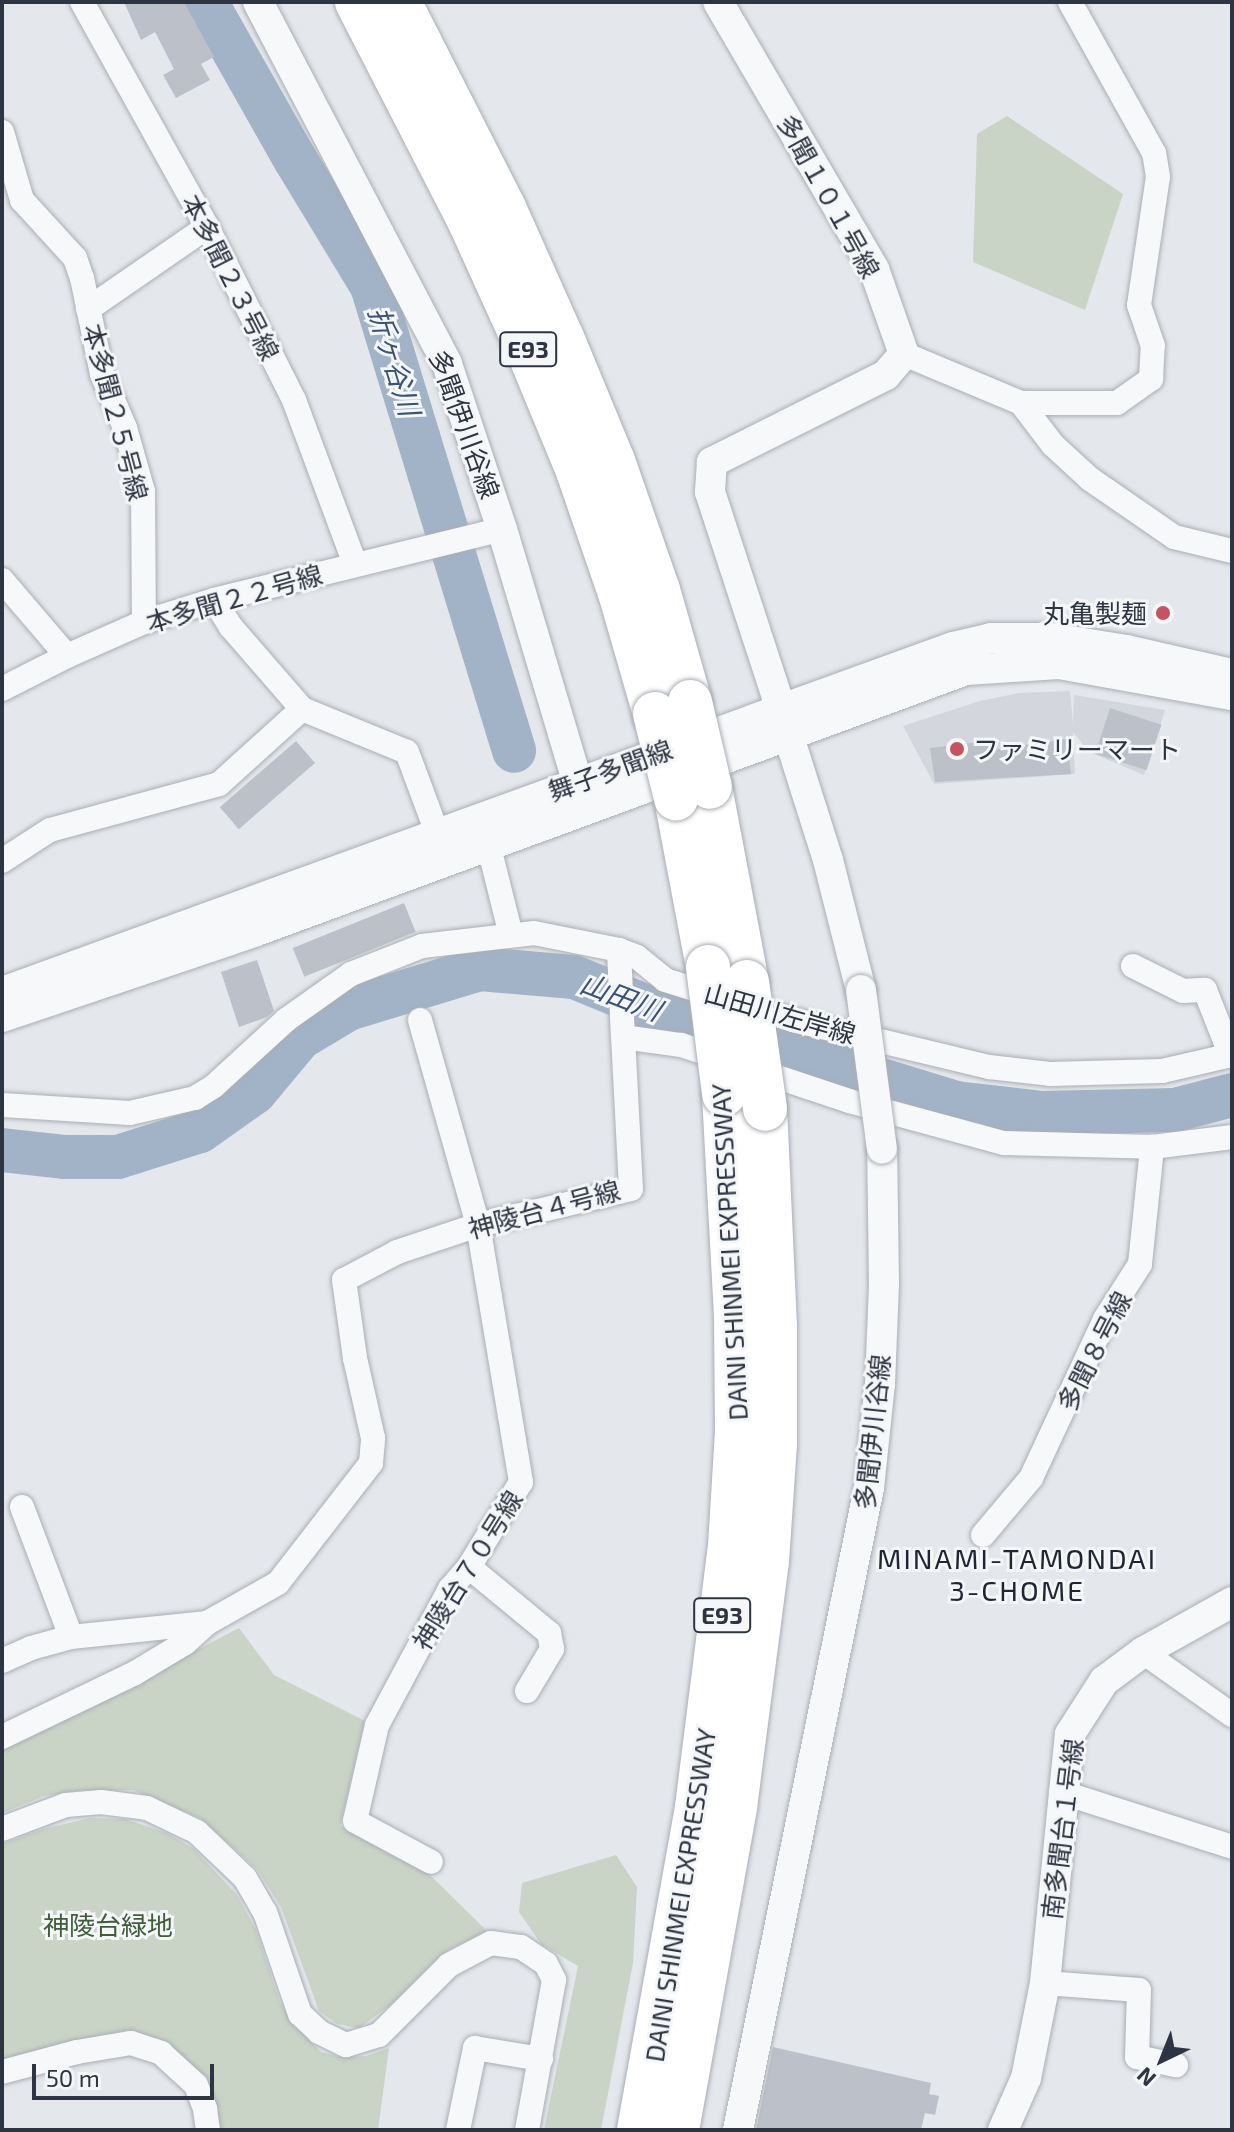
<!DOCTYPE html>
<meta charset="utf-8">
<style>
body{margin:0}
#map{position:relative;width:1234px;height:2132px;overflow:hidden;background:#e4e7eb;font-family:"Exo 2","Noto Sans JP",sans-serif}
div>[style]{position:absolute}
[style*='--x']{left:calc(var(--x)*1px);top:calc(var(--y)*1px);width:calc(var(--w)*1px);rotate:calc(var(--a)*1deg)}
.built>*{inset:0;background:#d3d6dd}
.green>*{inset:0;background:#c9d4c6}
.river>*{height:44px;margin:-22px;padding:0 22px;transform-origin:22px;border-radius:22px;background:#a2b3c8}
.building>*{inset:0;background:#bcc0c8;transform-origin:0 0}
.roads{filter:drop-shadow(0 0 2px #a9aeb5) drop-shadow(0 0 2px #a9aeb5)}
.minor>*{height:24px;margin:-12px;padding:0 12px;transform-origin:12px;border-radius:12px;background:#f7f8fa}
.tertiary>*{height:30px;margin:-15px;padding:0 15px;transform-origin:15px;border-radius:15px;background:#f7f8fa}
.motorway>*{height:44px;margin:-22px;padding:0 22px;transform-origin:22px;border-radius:22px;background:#fff}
.bridges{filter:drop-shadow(0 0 2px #a9aeb5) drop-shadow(0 0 2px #a9aeb5)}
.tertiary-bridge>*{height:30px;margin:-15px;padding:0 15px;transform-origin:15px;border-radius:15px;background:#f7f8fa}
.motorway-bridge>*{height:44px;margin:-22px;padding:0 22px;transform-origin:22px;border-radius:22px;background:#fff}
.dots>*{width:22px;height:22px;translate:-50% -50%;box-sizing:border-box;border:4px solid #f4f6f8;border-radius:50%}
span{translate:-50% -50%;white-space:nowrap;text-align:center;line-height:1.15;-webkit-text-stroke:6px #f4f6f8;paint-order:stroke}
.shield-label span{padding:2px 6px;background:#f4f6f8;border:2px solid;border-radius:6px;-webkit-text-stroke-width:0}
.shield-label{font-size:24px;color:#2d3442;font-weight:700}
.street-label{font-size:26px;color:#2d3442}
.poi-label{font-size:26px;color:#2d3442}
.right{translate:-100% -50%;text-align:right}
.left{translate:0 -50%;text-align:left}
.park-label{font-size:26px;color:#405d3b}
.water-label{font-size:28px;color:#3a5274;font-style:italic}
.neighbourhood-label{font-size:28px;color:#1f2533;letter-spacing:2px}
.frame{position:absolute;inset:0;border:4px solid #2d3442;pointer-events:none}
.north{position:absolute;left:1122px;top:2020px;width:80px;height:80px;-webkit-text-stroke:6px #f4f6f8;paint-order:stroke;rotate:223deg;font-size:22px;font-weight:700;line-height:32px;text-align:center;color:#2d3442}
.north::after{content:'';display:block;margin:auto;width:28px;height:36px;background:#2d3442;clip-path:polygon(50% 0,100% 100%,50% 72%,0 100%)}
.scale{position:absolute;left:32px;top:2064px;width:182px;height:36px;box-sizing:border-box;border:4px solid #2d3442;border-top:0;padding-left:10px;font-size:24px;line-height:28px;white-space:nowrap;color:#2d3442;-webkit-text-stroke:6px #f4f6f8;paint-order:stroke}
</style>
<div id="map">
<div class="built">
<div style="clip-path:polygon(1070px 691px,1073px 724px,1074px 695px,1165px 710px,1144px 775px,1089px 752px,1073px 732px,1075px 774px,934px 784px,903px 726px,980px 701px,1019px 693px)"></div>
</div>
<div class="green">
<div style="clip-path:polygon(1007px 116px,1123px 194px,1085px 310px,973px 262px,977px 134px)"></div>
<div style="clip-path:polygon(239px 1628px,274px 1675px,365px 1721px,340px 1826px,429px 1874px,487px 1931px,448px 1950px,392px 2004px,359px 2028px,337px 2024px,319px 2011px,281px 1907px,257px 1869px,200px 1818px,133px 1790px,77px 1791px,44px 1796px,2px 1813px,2px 1751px)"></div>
<div style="clip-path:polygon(90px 1818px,125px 1819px,167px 1833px,194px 1849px,237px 1895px,256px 1930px,280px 2002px,296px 2027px,321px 2052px,341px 2057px,366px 2056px,389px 2048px,378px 2130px,221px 2130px,202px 2075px,170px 2048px,127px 2030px,2px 2061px,2px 1844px,43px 1829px)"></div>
<div style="clip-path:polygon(616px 1855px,637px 1887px,633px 1963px,601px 2130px,544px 2130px,578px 1966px,541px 1944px,519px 1912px,522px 1883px)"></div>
</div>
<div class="river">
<div style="--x:206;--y:2;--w:180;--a:60.5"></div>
<div style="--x:295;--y:159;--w:149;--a:58.8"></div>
<div style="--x:372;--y:286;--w:486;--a:73"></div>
<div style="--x:2;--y:1150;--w:62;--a:6.4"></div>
<div style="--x:64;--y:1157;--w:54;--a:0"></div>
<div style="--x:118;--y:1157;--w:86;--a:-17.6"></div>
<div style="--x:200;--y:1131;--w:67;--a:-35.3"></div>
<div style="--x:255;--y:1092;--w:70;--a:-50.2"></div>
<div style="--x:300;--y:1038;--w:56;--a:-31.1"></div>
<div style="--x:348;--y:1009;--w:138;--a:-16.9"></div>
<div style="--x:480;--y:969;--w:94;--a:4.9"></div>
<div style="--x:574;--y:977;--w:95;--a:22.2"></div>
<div style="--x:662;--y:1013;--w:307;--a:17"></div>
<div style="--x:956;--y:1103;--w:87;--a:6.6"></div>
<div style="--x:1042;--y:1113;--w:133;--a:-1.3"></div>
<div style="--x:1175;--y:1110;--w:59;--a:-14.7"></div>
</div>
<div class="building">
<div style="clip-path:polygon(124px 2px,184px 2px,214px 57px,201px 64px,210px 80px,176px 98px,163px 75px,174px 69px,155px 32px,141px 40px)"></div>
<div style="left:1110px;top:708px;width:54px;height:48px;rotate:18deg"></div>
<div style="clip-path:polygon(1067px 739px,1071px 774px,935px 782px,930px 748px,996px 740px,997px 749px)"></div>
<div style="left:296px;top:741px;width:29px;height:101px;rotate:49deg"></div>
<div style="left:404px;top:903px;width:31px;height:120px;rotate:68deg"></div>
<div style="clip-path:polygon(257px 960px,274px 1011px,267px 1017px,239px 1027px,221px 972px)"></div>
<div style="clip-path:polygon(773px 2047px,931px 2083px,929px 2094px,939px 2096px,935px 2115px,925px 2113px,921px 2130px,756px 2130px)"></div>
</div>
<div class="roads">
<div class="minor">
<div style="--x:82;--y:2;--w:257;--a:60.9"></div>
<div style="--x:207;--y:227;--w:194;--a:63.3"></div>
<div style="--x:294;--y:400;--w:175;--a:69.6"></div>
<div style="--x:2;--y:132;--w:71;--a:73.6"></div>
<div style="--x:22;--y:200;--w:79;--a:47.6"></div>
<div style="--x:75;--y:258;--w:21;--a:71"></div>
<div style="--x:82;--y:278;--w:98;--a:78.2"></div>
<div style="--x:102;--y:374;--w:59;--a:66.9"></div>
<div style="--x:125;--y:428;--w:66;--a:74.1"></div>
<div style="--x:143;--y:491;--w:131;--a:89.6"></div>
<div style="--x:88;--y:309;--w:145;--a:-34.6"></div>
<div style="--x:904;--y:354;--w:127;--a:22.7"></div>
<div style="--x:1021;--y:403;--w:53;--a:52.7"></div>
<div style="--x:1053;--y:445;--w:50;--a:42.6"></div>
<div style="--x:1090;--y:479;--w:102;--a:34.6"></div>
<div style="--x:1174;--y:537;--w:60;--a:13.6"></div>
<div style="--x:1021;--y:403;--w:96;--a:0"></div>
<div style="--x:1117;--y:403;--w:42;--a:-35.2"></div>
<div style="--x:1151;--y:379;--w:33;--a:-87"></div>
<div style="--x:1153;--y:346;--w:43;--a:-108.9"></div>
<div style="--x:1139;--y:305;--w:129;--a:-81.6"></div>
<div style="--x:1158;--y:177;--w:24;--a:-99"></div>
<div style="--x:1154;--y:153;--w:173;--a:-119.1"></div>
<div style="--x:2;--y:580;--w:100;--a:49.5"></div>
<div style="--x:67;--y:656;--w:84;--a:-23.8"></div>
<div style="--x:144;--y:622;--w:73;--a:-17.4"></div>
<div style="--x:214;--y:600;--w:297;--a:-13.8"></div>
<div style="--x:214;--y:600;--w:32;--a:58"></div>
<div style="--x:231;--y:627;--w:108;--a:49.1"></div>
<div style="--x:302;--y:709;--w:113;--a:22.3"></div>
<div style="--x:407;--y:752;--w:103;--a:69.6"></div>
<div style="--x:2;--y:689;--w:73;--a:-26.9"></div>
<div style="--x:488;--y:843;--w:95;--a:76"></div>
<div style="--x:2;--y:861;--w:57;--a:-32.9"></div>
<div style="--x:50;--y:830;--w:175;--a:-15.2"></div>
<div style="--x:219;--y:784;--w:112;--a:-42.1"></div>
<div style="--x:619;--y:950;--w:87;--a:87.4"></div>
<div style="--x:1133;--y:966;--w:56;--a:26.6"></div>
<div style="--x:1183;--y:991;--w:22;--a:-3"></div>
<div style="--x:1205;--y:990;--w:71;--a:68.5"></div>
<div style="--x:420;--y:1020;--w:213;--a:74.2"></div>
<div style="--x:478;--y:1225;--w:261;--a:80.5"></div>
<div style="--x:521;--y:1482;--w:100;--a:121.5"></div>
<div style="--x:469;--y:1567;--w:29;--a:131"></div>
<div style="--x:450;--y:1589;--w:154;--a:118.2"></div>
<div style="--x:377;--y:1725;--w:98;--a:102.9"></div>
<div style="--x:355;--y:1821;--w:86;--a:28.3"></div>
<div style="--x:2;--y:1105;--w:128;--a:3.6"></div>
<div style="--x:130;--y:1113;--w:67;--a:-13"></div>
<div style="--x:195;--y:1098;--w:22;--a:-32"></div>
<div style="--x:214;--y:1086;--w:98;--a:-42.5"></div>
<div style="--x:286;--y:1020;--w:80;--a:-35.3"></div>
<div style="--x:351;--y:974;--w:76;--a:-21.5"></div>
<div style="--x:422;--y:946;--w:113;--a:-6.6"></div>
<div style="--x:534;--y:933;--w:87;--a:11.3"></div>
<div style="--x:619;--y:950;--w:19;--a:21"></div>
<div style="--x:637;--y:957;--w:36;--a:39"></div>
<div style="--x:665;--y:980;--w:134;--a:17.4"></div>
<div style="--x:793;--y:1020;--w:202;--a:13.5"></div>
<div style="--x:989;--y:1067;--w:61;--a:6.5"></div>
<div style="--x:1050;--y:1074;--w:112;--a:-1.5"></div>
<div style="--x:1162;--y:1071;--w:72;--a:-12.9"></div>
<div style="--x:22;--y:1507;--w:139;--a:69.3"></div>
<div style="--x:983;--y:1535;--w:75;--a:-49.9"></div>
<div style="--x:1031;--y:1478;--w:175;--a:-65"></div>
<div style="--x:1105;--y:1319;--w:65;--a:-57.5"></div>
<div style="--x:1140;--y:1264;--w:118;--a:-84.1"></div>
<div style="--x:469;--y:1567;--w:104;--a:39.5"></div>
<div style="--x:549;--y:1633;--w:16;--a:79"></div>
<div style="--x:552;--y:1649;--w:49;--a:120.8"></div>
<div style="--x:1143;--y:1652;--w:109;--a:35.3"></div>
<div style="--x:2;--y:1661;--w:32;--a:-24"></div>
<div style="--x:31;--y:1648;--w:41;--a:-15.4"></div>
<div style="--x:71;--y:1637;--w:137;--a:-5.9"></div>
<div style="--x:207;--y:1623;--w:81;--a:-29.4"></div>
<div style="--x:278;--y:1583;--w:152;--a:-52.2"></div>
<div style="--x:371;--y:1463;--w:25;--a:-85"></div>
<div style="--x:373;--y:1438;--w:82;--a:-102.7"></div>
<div style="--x:355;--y:1358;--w:79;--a:-98"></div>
<div style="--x:344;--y:1280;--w:60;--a:-27.8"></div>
<div style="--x:397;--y:1252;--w:85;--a:-18.4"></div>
<div style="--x:478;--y:1225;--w:157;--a:-13.2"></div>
<div style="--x:631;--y:1189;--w:152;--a:-93"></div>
<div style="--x:623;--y:1037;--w:59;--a:7.9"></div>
<div style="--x:681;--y:1045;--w:177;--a:18.4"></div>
<div style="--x:849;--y:1101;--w:161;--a:15.2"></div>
<div style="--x:1004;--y:1143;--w:148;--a:1.5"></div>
<div style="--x:1152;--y:1147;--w:81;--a:-7.1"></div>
<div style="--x:2;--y:1737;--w:148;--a:-25.7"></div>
<div style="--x:135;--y:1673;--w:58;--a:-31"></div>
<div style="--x:185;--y:1643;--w:30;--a:-42"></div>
<div style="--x:1061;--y:1792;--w:180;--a:17.8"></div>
<div style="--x:2;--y:1829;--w:68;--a:-20.6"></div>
<div style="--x:66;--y:1805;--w:35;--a:-5"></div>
<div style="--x:101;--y:1802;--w:46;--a:7.4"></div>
<div style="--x:147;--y:1808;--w:55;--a:25.6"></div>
<div style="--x:197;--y:1832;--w:66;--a:43.8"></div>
<div style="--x:245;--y:1878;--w:39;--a:60"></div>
<div style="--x:265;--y:1912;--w:108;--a:71.1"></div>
<div style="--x:300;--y:2014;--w:26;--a:43"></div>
<div style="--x:319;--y:2032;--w:30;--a:26"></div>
<div style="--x:346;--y:2045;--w:34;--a:-17"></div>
<div style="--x:379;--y:2035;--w:99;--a:-45"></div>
<div style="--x:449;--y:1965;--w:47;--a:-27.6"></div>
<div style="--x:491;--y:1943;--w:30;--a:8"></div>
<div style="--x:521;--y:1947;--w:30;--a:34"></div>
<div style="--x:546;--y:1964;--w:18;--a:63"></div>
<div style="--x:554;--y:1980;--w:152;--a:100.2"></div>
<div style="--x:1045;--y:1983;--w:94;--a:4.3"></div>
<div style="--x:1139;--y:1990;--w:67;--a:91.7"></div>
<div style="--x:1137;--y:2057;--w:40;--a:12"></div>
<div style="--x:2;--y:2072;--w:78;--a:-14.9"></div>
<div style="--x:77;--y:2052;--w:55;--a:-9.5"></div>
<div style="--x:131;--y:2043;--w:32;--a:18"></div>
<div style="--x:161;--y:2053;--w:47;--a:42.4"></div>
<div style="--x:196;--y:2085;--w:26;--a:69"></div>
<div style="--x:205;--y:2109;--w:21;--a:82"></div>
<div style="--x:458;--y:2130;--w:84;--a:-78.3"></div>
<div style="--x:475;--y:2048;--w:67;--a:9.5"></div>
</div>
<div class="tertiary">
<div style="--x:258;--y:2;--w:408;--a:62.4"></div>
<div style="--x:447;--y:364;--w:174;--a:71.6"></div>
<div style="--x:502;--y:529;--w:284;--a:73.4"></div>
<div style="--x:718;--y:2;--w:309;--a:59.7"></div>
<div style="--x:874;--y:269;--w:90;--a:70.6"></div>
<div style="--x:904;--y:354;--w:28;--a:131"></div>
<div style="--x:886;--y:375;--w:195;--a:153.4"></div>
<div style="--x:712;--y:462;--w:30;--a:94"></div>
<div style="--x:710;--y:492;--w:228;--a:71.9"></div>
<div style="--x:788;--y:734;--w:132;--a:72.4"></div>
<div style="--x:828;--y:860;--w:134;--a:75.8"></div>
<div style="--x:2;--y:992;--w:1012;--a:-19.94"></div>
<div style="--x:953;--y:647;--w:39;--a:-13"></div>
<div style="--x:991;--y:638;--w:60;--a:0"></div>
<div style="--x:1051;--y:638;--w:77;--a:9"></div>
<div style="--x:1127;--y:650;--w:108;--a:12.9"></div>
<div style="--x:2;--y:1017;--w:266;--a:-18.6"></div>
<div style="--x:254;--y:932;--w:759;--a:-20.2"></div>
<div style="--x:966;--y:670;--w:93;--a:-3.7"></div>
<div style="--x:1059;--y:664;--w:176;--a:10.2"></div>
<div style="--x:738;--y:2130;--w:655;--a:-78.47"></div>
<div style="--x:869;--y:1488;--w:105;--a:-84"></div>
<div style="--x:880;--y:1384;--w:100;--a:-87.7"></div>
<div style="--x:884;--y:1284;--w:135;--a:-90.8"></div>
<div style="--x:1003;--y:2130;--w:57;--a:-66.1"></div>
<div style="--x:1026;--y:2078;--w:97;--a:-78.7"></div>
<div style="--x:1045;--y:1983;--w:250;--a:-84.3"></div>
<div style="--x:1070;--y:1734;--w:63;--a:-57.3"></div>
<div style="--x:1104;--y:1681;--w:49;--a:-36.6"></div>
<div style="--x:1143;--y:1652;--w:102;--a:-29.3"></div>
</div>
<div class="motorway">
<div style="--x:357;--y:2;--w:247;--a:62.8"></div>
<div style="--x:470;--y:222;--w:141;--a:65.6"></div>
<div style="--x:528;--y:350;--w:131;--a:67.5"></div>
<div style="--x:578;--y:471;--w:132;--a:71"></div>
<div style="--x:621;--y:596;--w:123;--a:73.9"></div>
<div style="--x:399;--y:2;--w:231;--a:63"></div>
<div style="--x:504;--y:208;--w:142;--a:66"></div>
<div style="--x:562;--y:338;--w:133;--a:67.5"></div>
<div style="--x:613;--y:461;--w:137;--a:70.8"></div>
<div style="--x:658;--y:590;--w:116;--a:74.1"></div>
<div style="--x:710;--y:787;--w:198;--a:79.3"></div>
<div style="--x:676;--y:798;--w:172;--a:79.3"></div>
<div style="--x:639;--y:2130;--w:328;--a:-79.8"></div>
<div style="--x:697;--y:1807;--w:263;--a:-82.8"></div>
<div style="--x:730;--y:1546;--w:115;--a:-86.5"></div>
<div style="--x:737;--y:1431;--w:115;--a:-90.5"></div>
<div style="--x:736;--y:1316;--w:222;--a:-93.1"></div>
<div style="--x:677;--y:2130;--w:328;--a:-79.8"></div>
<div style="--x:735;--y:1807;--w:248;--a:-82.6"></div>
<div style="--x:767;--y:1561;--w:117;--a:-86.1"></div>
<div style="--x:775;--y:1444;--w:117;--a:-90"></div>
<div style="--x:775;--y:1327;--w:218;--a:-92.6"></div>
</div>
</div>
<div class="bridges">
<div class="tertiary-bridge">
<div style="--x:861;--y:990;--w:160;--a:82.5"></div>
</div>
<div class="motorway-bridge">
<div style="--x:690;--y:702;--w:87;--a:76.8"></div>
<div style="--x:655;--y:714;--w:87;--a:76"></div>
<div style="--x:708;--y:967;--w:128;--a:82.8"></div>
<div style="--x:747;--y:982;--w:128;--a:81.9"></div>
</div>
</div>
<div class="dots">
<div style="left:1163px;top:613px;background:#c55461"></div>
<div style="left:957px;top:749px;background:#c55461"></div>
</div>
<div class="shield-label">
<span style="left:528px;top:349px">E93</span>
<span style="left:722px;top:1615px">E93</span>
</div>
<div class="street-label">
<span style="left:829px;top:196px;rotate:61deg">多聞１０１号線</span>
<span style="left:231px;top:277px;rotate:63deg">本多聞２３号線</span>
<span style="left:116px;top:412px;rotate:75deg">本多聞２５号線</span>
<span style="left:465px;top:424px;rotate:70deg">多聞伊川谷線</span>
<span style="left:234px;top:598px;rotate:-16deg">本多聞２２号線</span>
<span style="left:610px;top:770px;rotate:-20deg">舞子多聞線</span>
<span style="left:780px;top:1013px;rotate:16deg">山田川左岸線</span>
<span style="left:544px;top:1209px;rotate:-15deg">神陵台４号線</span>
<span style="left:729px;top:1252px;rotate:-93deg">DAINI SHINMEI EXPRESSWAY</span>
<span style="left:1094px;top:1351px;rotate:-63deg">多聞８号線</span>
<span style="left:872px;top:1432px;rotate:-84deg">多聞伊川谷線</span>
<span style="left:467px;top:1570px;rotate:-58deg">神陵台７０号線</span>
<span style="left:1062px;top:1829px;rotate:-83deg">南多聞台１号線</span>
<span style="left:680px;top:1895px;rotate:-81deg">DAINI SHINMEI EXPRESSWAY</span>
</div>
<div class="poi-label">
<span class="right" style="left:1147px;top:613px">丸亀製麺</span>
<span class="left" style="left:973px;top:749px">ファミリーマート</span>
</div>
<div class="park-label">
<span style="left:108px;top:1925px">神陵台緑地</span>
</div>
<div class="water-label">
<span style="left:395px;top:361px;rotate:73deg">折ヶ谷川</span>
<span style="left:621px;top:996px;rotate:21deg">山田川</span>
</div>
<div class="neighbourhood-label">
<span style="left:1017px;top:1574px">MINAMI-TAMONDAI<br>3-CHOME</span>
</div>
<div class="frame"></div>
<div class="north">N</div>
<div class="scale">50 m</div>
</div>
